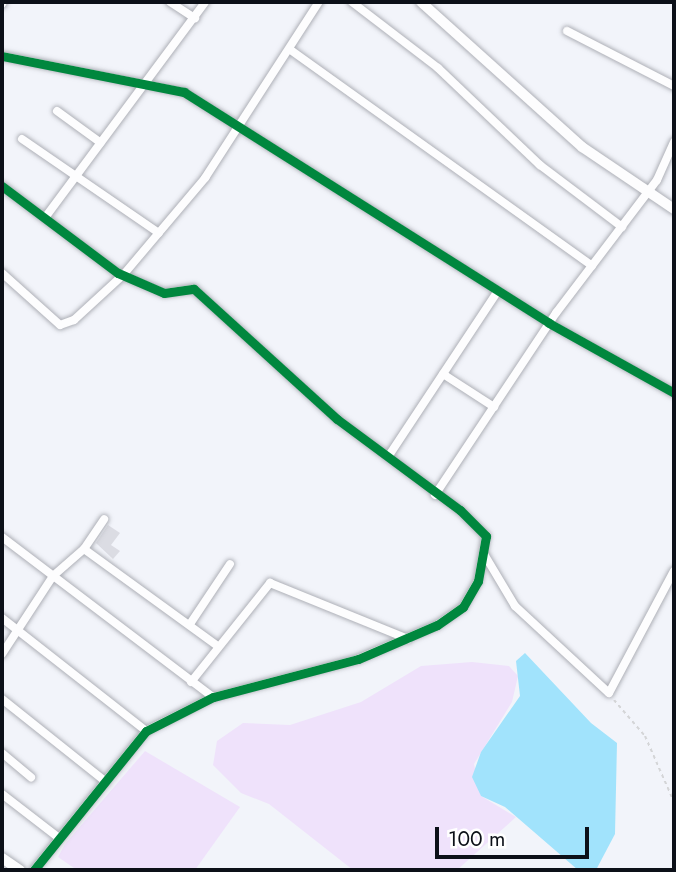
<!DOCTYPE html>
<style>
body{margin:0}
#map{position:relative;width:676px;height:872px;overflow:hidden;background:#f2f4fa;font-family:Jost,sans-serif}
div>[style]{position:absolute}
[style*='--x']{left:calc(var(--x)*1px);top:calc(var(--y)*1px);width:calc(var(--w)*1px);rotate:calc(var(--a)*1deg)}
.green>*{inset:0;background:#efe2fb}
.water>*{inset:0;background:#a1e3fc}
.building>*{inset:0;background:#dbdce3}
.path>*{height:2px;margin-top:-1px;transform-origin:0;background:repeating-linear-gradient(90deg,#d4d5d7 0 3.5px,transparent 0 7px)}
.roads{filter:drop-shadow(0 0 2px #aeb0b7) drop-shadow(0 0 2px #aeb0b7)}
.minor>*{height:8px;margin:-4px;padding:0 4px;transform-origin:4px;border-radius:4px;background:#fdfdfe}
.tertiary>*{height:10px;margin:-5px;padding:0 5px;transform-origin:5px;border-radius:5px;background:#fdfdfe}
.cycleway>*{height:9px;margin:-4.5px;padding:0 4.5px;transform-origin:4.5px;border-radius:4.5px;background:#00873e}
span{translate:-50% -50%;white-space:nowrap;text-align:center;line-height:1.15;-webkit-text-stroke:5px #fff;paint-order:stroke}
.frame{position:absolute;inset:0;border:4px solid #0c1018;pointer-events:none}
.scale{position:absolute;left:435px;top:827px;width:154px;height:32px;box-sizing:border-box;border:4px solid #0c1018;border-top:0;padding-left:9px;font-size:21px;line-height:24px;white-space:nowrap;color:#0c1018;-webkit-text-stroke:5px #fff;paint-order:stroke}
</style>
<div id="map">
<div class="green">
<div style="clip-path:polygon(472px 662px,509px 666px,518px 676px,512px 702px,474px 764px,481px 796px,516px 817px,457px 870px,353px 870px,269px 804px,241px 793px,213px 765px,217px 741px,243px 723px,290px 725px,361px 702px,421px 666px)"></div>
<div style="clip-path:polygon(145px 751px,240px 807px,195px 870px,77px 870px,58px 857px,65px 844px)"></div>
</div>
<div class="water">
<div style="clip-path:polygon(525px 653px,591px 723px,617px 743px,615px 834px,596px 870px,578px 870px,505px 807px,481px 796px,472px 777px,481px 752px,520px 696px,516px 661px)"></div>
</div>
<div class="building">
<div style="clip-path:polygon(108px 525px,120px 533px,111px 545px,120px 551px,113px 559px,96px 543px)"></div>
</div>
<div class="path">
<div style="--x:614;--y:700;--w:48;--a:49.3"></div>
<div style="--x:645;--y:736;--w:72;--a:66.3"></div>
</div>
<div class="roads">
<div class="minor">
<div style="--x:170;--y:2;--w:30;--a:33"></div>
<div style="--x:352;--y:2;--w:108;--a:37.5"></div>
<div style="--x:438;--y:68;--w:141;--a:43.6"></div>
<div style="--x:540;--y:165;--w:103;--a:37.1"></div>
<div style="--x:2;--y:4;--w:2;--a:-63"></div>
<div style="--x:567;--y:31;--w:120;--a:27.2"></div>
<div style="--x:292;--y:51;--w:369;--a:35.6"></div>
<div style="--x:2;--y:56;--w:186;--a:11.2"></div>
<div style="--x:184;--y:92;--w:432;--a:32.3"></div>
<div style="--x:549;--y:323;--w:143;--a:29.2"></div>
<div style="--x:57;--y:111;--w:54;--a:36"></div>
<div style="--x:22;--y:139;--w:166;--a:34.5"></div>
<div style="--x:2;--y:186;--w:145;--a:36.9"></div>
<div style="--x:118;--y:273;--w:50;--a:23.5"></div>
<div style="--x:164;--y:293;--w:30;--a:-8"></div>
<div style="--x:194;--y:289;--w:193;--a:42.3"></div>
<div style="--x:337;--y:419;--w:153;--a:36.5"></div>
<div style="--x:460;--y:510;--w:37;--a:45"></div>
<div style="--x:486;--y:536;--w:46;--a:100.1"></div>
<div style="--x:478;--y:581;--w:30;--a:120"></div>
<div style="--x:463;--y:607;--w:32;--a:145"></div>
<div style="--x:437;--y:625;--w:86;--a:156.7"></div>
<div style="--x:358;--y:659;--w:150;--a:165.3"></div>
<div style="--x:213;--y:697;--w:75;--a:153.1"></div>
<div style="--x:146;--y:731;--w:179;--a:128.9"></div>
<div style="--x:47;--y:215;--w:265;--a:-53.4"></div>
<div style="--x:2;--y:273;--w:78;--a:41.9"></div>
<div style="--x:60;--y:325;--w:15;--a:-20"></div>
<div style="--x:74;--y:320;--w:68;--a:-42.6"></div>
<div style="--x:124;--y:274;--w:126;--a:-49.8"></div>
<div style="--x:205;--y:178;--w:210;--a:-57.1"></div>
<div style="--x:443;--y:374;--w:61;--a:32.9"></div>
<div style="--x:388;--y:457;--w:199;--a:-56.5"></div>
<div style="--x:435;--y:495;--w:219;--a:-56.4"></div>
<div style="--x:556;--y:313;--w:167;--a:-52.8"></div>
<div style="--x:657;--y:180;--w:42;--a:-65.9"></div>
<div style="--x:2;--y:537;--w:265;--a:37.2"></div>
<div style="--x:84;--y:549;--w:163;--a:36"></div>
<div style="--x:484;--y:554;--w:61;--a:59.2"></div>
<div style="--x:515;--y:606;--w:128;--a:42.8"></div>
<div style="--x:609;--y:693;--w:138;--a:-62"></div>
<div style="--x:2;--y:618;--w:183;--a:38.1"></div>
<div style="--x:190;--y:624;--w:72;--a:-56.3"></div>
<div style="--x:2;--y:654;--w:93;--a:-56.8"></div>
<div style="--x:53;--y:576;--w:41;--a:-41.1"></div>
<div style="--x:84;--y:549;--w:36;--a:-56"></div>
<div style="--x:191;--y:682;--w:127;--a:-51.4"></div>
<div style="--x:270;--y:583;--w:149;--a:22.1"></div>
<div style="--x:2;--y:699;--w:133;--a:38.6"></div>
<div style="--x:2;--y:753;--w:38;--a:40"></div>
<div style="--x:2;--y:794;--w:72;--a:37.7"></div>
</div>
<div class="tertiary">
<div style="--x:421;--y:2;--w:217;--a:42"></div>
<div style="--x:582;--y:147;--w:111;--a:34"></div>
<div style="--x:2;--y:858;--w:22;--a:34"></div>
</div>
</div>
<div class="cycleway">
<div style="--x:2;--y:56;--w:186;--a:11.2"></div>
<div style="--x:184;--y:92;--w:432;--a:32.3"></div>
<div style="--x:549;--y:323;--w:143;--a:29.2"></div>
<div style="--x:2;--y:186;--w:145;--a:36.9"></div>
<div style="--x:118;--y:273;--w:50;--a:23.5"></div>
<div style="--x:164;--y:293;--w:30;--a:-8"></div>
<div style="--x:194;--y:289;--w:193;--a:42.3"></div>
<div style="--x:337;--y:419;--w:153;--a:36.5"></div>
<div style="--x:460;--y:510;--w:37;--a:45"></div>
<div style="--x:486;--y:536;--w:46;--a:100.1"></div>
<div style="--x:478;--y:581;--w:30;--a:120"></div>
<div style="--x:463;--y:607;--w:32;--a:145"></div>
<div style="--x:437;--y:625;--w:86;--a:156.7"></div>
<div style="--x:358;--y:659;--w:150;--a:165.3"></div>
<div style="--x:213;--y:697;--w:75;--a:153.1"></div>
<div style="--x:146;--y:731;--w:179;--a:128.9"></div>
</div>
<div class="frame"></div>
<div class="scale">100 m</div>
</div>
